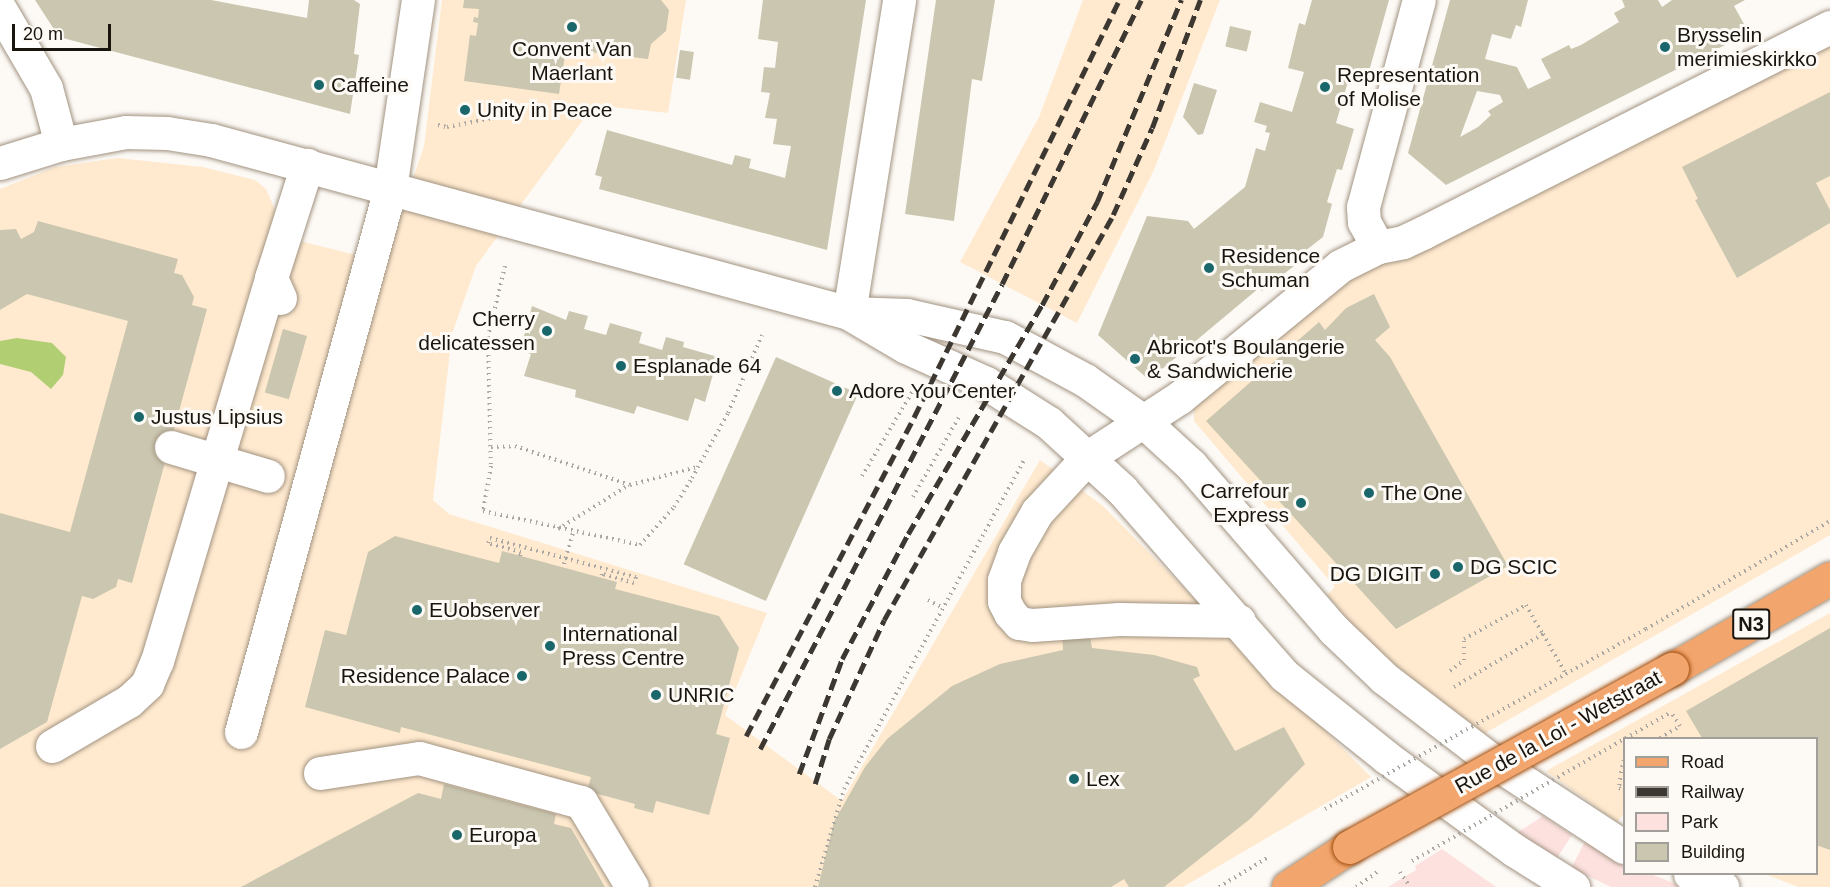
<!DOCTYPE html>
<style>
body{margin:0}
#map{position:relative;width:1830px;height:887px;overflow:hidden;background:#fdfaf6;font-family:Helvetica,sans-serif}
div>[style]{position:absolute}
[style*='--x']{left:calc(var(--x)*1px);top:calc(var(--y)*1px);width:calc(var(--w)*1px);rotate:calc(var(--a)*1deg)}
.built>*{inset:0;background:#ffeacf}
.green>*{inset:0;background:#fce1df}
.water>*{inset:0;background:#b2ce73}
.building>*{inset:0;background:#cac6af;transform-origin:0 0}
.path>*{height:4px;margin-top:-2px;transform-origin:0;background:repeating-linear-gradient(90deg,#aaa6a1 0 1.5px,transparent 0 6px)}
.roads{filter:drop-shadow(0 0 2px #a29381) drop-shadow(0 0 2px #a29381)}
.minor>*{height:33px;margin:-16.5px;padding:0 16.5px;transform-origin:16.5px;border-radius:16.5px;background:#fff}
.major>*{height:33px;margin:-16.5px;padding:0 16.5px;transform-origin:16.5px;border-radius:16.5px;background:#f2a66e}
.rail>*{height:4.5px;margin-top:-2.25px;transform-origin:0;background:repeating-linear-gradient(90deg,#3c3831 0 12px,transparent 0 18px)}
.path-bridge>*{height:4px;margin-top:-2px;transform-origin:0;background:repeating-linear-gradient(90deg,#aaa6a1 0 1.5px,transparent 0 6px)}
.bridges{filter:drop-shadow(0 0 2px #a14d0d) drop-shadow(0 0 2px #a14d0d)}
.major-bridge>*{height:33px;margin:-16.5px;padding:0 16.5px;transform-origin:16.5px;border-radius:16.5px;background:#f2a66e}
.dots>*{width:16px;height:16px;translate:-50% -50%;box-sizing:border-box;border:3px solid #fdfaf6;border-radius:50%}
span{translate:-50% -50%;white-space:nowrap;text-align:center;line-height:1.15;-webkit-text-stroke:6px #fdfaf6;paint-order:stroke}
.shield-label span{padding:2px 4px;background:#fdfaf6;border:2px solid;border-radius:4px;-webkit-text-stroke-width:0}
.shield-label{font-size:20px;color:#19140d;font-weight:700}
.poi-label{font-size:21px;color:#19140d}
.left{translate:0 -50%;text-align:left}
.right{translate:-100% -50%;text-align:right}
.street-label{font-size:21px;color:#19140d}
.legend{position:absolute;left:1623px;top:737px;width:195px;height:138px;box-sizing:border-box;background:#fdfaf6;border:2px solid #a29e99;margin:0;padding:8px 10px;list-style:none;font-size:18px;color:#19140d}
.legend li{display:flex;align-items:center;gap:12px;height:30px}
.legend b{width:30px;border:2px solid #a29e99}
.scale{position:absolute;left:12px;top:24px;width:99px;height:27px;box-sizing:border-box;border:3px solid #19140d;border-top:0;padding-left:8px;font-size:18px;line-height:21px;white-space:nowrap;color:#19140d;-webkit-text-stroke:4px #fdfaf6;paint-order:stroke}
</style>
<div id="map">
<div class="built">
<div style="clip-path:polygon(442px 0,686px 0,668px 113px,594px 105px,476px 266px,452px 334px,433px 500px,449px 514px,767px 613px,725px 715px,842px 801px,1040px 460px,1102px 505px,1371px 777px,1183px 887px,0 887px,0 189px,55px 167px,118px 158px,203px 167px,255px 180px,266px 189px,275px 210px,271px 234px,385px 262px,424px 146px)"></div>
<div style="clip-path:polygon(1083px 0,1220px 0,1154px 170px,1077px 323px,960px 262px,1039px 117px)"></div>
<div style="clip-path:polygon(1830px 37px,1830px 535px,1482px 735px,1424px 693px,1357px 630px,1327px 595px,1335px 587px,1194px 421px,1194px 400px,1355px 276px)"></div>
<div style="clip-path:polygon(1830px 613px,1830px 887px,1798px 887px,1765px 874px,1816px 874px,1816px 738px,1624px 738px,1624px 814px,1617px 822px,1546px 771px)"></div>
</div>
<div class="green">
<div style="clip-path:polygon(1543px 816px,1572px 835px,1557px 858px,1518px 832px)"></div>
<div style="clip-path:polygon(1586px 840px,1624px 860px,1624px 874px,1651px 874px,1683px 887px,1611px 887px,1588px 876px,1571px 868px)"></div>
<div style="clip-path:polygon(1442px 849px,1496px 887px,1388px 887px,1416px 870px,1415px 866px)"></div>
</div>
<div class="water">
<div style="clip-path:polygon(17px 338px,52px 343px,66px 357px,63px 375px,51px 389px,31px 372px,0 364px,0 341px)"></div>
</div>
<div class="building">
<div style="clip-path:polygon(35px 0,211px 0,307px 18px,309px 0,354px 0,360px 4px,354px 54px,359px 55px,350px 114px,59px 37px)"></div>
<div style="clip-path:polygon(464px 0,661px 0,669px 10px,666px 31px,651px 44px,648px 59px,566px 49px,559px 94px,464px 81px,470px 35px,476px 36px,478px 23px,473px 22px,474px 17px,478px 18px,479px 9px,463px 8px)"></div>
<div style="clip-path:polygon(763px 0,866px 0,827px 250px,599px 189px,602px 177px,595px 175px,607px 130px,732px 165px,735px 155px,751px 159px,749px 168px,785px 178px,791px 146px,773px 144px,777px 119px,765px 118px,770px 93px,761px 92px,764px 67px,775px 68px,778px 42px,758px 39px)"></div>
<div style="clip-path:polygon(936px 0,995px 0,982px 81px,972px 79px,954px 221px,905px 214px)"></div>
<div style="clip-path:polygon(1312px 0,1389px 0,1366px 82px,1349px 78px,1336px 123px,1354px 129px,1342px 170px,1337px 169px,1327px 202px,1332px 204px,1323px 237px,1305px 251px,1308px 255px,1262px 291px,1259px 288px,1149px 380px,1098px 335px,1147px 216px,1188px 221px,1194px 229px,1245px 187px,1256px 148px,1265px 151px,1270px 133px,1265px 132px,1267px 126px,1254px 122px,1260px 102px,1292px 112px,1304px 72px,1288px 68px,1299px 23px,1305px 25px)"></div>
<div style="clip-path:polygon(evenodd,1450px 0,1528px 0,1521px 27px,1516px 25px,1511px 39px,1492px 34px,1485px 59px,1517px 67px,1528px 89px,1551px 78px,1541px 59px,1569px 45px,1571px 49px,1581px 45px,1619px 22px,1614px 13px,1625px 7px,1622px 0,1658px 0,1662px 7px,1672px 0,1745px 0,1734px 6px,1749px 33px,1446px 185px,1408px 153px,1450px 0,1477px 91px,1500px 95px,1503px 102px,1488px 111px,1491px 115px,1478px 127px,1460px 137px,1477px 91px)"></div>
<div style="left:1230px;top:26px;width:22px;height:21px;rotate:13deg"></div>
<div style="left:680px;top:50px;width:14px;height:28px;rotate:8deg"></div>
<div style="clip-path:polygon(1194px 83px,1217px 90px,1203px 134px,1198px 135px,1183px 117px)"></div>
<div style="clip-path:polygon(1830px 92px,1830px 176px,1816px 183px,1830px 210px,1830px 223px,1737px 278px,1695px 200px,1698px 199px,1682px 167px)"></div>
<div style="clip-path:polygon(38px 221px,178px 259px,174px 273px,182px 275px,194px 297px,192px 305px,207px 309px,132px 583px,118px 579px,116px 587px,93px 599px,82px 596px,47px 722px,0 749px,0 513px,70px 532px,128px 321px,27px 294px,0 310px,0 230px,16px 229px,21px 239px,34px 232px)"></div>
<div style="clip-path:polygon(1374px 294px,1390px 327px,1375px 340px,1390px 357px,1508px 566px,1396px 629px,1206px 421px,1319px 322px,1325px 330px,1346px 308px)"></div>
<div style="clip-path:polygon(532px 306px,566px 320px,569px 311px,588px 316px,584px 329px,606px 335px,610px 323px,642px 332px,639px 343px,662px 350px,666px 337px,684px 342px,683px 347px,718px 357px,705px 402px,695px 398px,688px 421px,637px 406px,634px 414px,575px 397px,576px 390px,524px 376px,531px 354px,520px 351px)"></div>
<div style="left:283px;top:329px;width:25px;height:66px;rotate:16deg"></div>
<div style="left:776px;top:357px;width:90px;height:227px;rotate:24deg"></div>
<div style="clip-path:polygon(395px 536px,499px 563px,502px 551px,617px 582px,615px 589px,719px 616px,739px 648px,716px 734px,730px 738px,709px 815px,656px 801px,653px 813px,634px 808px,635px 804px,587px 791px,591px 777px,401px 727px,400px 733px,305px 707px,325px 630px,346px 635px,368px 552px)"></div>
<div style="clip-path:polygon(1086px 612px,1092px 648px,1154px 655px,1197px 667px,1200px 676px,1193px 679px,1235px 751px,1284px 727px,1305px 764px,1250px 819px,1164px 887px,1129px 887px,1124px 879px,1111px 887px,818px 887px,834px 822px,865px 767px,887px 739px,952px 686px,1000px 664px,1063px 650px,1061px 614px)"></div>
<div style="clip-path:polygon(1830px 628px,1830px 850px,1816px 845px,1816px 738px,1702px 738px,1686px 711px)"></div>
<div style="clip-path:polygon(444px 784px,556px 814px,554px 824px,571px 828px,605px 887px,241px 887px,418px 793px,441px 799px)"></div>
</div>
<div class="path">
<div style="--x:438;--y:125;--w:9;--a:13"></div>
<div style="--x:447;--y:127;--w:58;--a:-10.9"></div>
<div style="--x:505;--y:266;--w:73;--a:103.5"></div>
<div style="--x:488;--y:337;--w:129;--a:88.7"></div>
<div style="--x:491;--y:466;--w:46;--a:100.1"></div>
<div style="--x:483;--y:511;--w:161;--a:12.2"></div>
<div style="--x:640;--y:545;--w:51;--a:-48.2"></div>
<div style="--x:674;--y:507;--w:34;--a:-58"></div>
<div style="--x:692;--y:478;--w:74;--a:-61"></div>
<div style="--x:728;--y:413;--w:85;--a:-66.4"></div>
<div style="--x:491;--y:447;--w:24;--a:-2"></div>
<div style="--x:515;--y:446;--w:121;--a:18.7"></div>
<div style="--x:630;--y:485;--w:69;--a:-15"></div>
<div style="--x:862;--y:476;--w:101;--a:-59.1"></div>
<div style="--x:913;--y:497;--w:92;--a:-60.1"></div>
<div style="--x:558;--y:529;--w:84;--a:-31.8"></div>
<div style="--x:520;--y:556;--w:4;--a:-76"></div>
<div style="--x:521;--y:552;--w:34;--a:-165"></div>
<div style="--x:488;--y:543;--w:5;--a:-68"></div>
<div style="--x:490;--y:538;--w:151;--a:15"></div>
<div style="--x:636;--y:577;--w:6;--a:108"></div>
<div style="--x:634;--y:583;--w:33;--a:-164"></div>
<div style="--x:602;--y:574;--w:3;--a:108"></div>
<div style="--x:564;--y:564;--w:32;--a:-74"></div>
<div style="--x:928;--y:600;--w:15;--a:28"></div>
<div style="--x:1646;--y:629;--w:213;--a:-30.4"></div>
<div style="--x:1450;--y:671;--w:18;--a:-38"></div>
<div style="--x:1464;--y:660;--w:21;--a:-90"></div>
<div style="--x:1464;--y:639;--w:71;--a:-28.7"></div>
<div style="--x:1526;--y:605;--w:34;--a:60"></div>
<div style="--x:1454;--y:687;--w:104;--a:-30.8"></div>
<div style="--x:1543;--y:634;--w:46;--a:60.1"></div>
<div style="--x:1660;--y:738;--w:23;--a:-31"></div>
<div style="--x:1680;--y:726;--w:17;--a:-123"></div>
<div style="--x:1621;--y:773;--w:14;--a:-78"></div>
<div style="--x:1620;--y:778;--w:10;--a:96"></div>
<div style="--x:1619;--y:788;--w:5;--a:22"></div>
<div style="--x:1400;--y:872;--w:18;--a:56"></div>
<div style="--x:815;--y:887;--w:102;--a:-73.5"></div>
<div style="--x:844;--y:789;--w:375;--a:-61.3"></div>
<div style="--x:1219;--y:887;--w:56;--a:-31.1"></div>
<div style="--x:1356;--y:887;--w:28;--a:-35"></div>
</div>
<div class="roads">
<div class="minor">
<div style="--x:0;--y:9;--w:91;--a:59.8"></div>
<div style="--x:46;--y:88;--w:58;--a:75"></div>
<div style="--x:0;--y:163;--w:64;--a:-17.3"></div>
<div style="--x:61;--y:144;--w:66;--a:-10.5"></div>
<div style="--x:126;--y:132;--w:41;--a:1.4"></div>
<div style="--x:167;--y:133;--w:45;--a:9"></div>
<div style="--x:211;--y:140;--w:661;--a:15.17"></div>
<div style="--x:849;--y:313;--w:58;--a:2"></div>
<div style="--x:907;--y:315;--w:100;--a:12.7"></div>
<div style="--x:1005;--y:337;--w:91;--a:28.3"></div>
<div style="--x:1085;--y:380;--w:71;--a:35.3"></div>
<div style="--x:1143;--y:421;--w:65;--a:42.5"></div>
<div style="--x:1191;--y:465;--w:217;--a:49.1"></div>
<div style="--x:1333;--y:629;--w:71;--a:43.9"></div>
<div style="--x:1384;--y:678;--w:135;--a:37.5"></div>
<div style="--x:1491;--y:760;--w:159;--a:33.2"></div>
<div style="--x:1378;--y:247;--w:29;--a:-119"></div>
<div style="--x:1364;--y:222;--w:15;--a:-94"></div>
<div style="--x:1363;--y:207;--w:214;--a:-74.9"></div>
<div style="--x:280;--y:298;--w:22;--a:-114"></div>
<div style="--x:271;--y:278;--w:119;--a:-72.3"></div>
<div style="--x:849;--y:313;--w:317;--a:-80.9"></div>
<div style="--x:850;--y:314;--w:65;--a:30.5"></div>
<div style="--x:906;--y:347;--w:88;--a:24.2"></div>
<div style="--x:986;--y:383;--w:75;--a:32.4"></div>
<div style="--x:1049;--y:423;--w:99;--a:42.5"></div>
<div style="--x:1122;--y:490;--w:247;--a:48.8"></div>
<div style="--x:1285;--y:676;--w:129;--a:38.7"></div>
<div style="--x:1386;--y:757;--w:158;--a:36"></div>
<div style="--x:1514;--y:850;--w:70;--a:32.1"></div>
<div style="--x:171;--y:447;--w:101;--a:16.6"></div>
<div style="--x:1239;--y:621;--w:120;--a:-179"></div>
<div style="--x:1119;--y:619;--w:87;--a:176.1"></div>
<div style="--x:1032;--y:625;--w:13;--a:-171"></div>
<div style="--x:1019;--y:623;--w:13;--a:-132"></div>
<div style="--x:1010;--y:613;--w:13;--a:-117"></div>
<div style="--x:1004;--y:601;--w:21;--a:-90"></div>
<div style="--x:1004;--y:580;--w:30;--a:-70"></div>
<div style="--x:1014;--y:552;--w:46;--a:-60.1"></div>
<div style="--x:1037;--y:512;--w:75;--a:-47.2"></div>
<div style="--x:1088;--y:457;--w:108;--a:-33"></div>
<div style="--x:1179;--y:398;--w:208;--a:-39.3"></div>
<div style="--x:1340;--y:266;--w:42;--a:-26.6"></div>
<div style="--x:1378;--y:247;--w:25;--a:-11"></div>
<div style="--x:1403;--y:242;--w:23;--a:-25"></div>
<div style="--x:1424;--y:232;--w:455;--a:-26.8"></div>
<div style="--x:241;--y:732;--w:563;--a:-74.66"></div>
<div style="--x:390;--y:189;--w:191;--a:-81.6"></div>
<div style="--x:52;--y:746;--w:89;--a:-30.3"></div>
<div style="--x:129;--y:701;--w:25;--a:-43"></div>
<div style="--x:147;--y:684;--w:25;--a:-67"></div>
<div style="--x:157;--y:661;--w:400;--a:-73.4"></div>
<div style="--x:320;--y:773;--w:100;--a:-8.6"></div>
<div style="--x:419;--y:758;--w:168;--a:15.2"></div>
<div style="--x:581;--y:802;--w:99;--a:59"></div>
<div style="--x:1690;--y:874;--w:35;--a:22"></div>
</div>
<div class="major">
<div style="--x:1672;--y:669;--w:182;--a:-29.9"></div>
<div style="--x:1288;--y:887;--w:73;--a:-33.3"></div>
</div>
</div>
<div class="rail">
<div style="--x:746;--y:736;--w:361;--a:-62.2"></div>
<div style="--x:914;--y:417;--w:465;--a:-63.8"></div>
<div style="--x:760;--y:749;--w:524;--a:-62.51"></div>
<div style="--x:1002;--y:284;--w:316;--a:-63.9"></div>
<div style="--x:799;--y:774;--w:123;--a:-69.5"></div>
<div style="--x:842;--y:659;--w:141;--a:-62.2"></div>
<div style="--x:908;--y:534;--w:265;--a:-59.7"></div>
<div style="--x:1042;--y:305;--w:117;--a:-61.9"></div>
<div style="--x:1097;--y:202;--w:219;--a:-67.4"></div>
<div style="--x:815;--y:784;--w:47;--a:-72.7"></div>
<div style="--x:829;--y:739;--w:131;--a:-65.2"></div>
<div style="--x:884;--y:620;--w:465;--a:-60.5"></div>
<div style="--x:1113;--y:215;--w:95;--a:-65.9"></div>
<div style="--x:1152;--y:128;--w:137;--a:-69.4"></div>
</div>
<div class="path-bridge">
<div style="--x:1325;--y:809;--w:368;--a:-29.3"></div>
<div style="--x:1412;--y:861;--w:299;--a:-29.9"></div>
</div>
<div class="bridges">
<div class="major-bridge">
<div style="--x:1349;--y:847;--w:369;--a:-28.9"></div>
</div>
</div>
<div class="dots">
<div style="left:572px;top:27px;background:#19676a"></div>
<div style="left:1665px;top:47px;background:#19676a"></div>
<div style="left:319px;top:85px;background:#19676a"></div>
<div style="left:1325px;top:87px;background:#19676a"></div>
<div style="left:465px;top:110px;background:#19676a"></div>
<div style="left:1209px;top:268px;background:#19676a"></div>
<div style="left:547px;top:331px;background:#19676a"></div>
<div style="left:1135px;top:359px;background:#19676a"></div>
<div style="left:621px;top:366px;background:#19676a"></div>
<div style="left:837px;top:391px;background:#19676a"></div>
<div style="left:139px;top:417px;background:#19676a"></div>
<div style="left:1369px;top:493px;background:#19676a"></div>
<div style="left:1301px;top:503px;background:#19676a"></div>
<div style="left:1458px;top:567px;background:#19676a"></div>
<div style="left:1435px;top:574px;background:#19676a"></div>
<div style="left:417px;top:610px;background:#19676a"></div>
<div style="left:550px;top:646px;background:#19676a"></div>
<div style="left:522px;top:676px;background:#19676a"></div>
<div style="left:656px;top:695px;background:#19676a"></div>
<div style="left:1074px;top:779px;background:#19676a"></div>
<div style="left:457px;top:835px;background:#19676a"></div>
</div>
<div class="shield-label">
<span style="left:1751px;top:624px">N3</span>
</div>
<div class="poi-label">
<span class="left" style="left:1677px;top:47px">Brysselin<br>merimieskirkko</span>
<span style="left:572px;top:61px">Convent Van<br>Maerlant</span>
<span class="left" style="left:1337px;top:87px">Representation<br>of Molise</span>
<span class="left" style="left:331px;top:85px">Caffeine</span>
<span class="left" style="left:477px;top:110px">Unity in Peace</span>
<span class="left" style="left:1221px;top:268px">Residence<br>Schuman</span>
<span class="right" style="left:535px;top:331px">Cherry<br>delicatessen</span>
<span class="left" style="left:1147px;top:359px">Abricot's Boulangerie<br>&amp; Sandwicherie</span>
<span class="left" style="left:633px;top:366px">Esplanade 64</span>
<span class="left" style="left:849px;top:391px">Adore You Center</span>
<span class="left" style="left:151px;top:417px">Justus Lipsius</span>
<span class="right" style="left:1289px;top:503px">Carrefour<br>Express</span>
<span class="left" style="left:1381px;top:493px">The One</span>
<span class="left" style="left:1470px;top:567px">DG SCIC</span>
<span class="right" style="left:1423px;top:574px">DG DIGIT</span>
<span class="left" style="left:429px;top:610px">EUobserver</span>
<span class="left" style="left:562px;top:646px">International<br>Press Centre</span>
<span class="right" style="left:510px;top:676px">Residence Palace</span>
<span class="left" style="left:668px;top:695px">UNRIC</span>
<span class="left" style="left:1086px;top:779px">Lex</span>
<span class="left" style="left:469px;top:835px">Europa</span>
</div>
<div class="street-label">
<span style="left:1558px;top:732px;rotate:-29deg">Rue de la Loi - Wetstraat</span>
</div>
<ul class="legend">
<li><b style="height:8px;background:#f2a66e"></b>Road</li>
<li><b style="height:8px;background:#3c3831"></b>Railway</li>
<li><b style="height:16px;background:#fce1df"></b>Park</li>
<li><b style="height:16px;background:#cac6af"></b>Building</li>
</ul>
<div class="scale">20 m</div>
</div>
